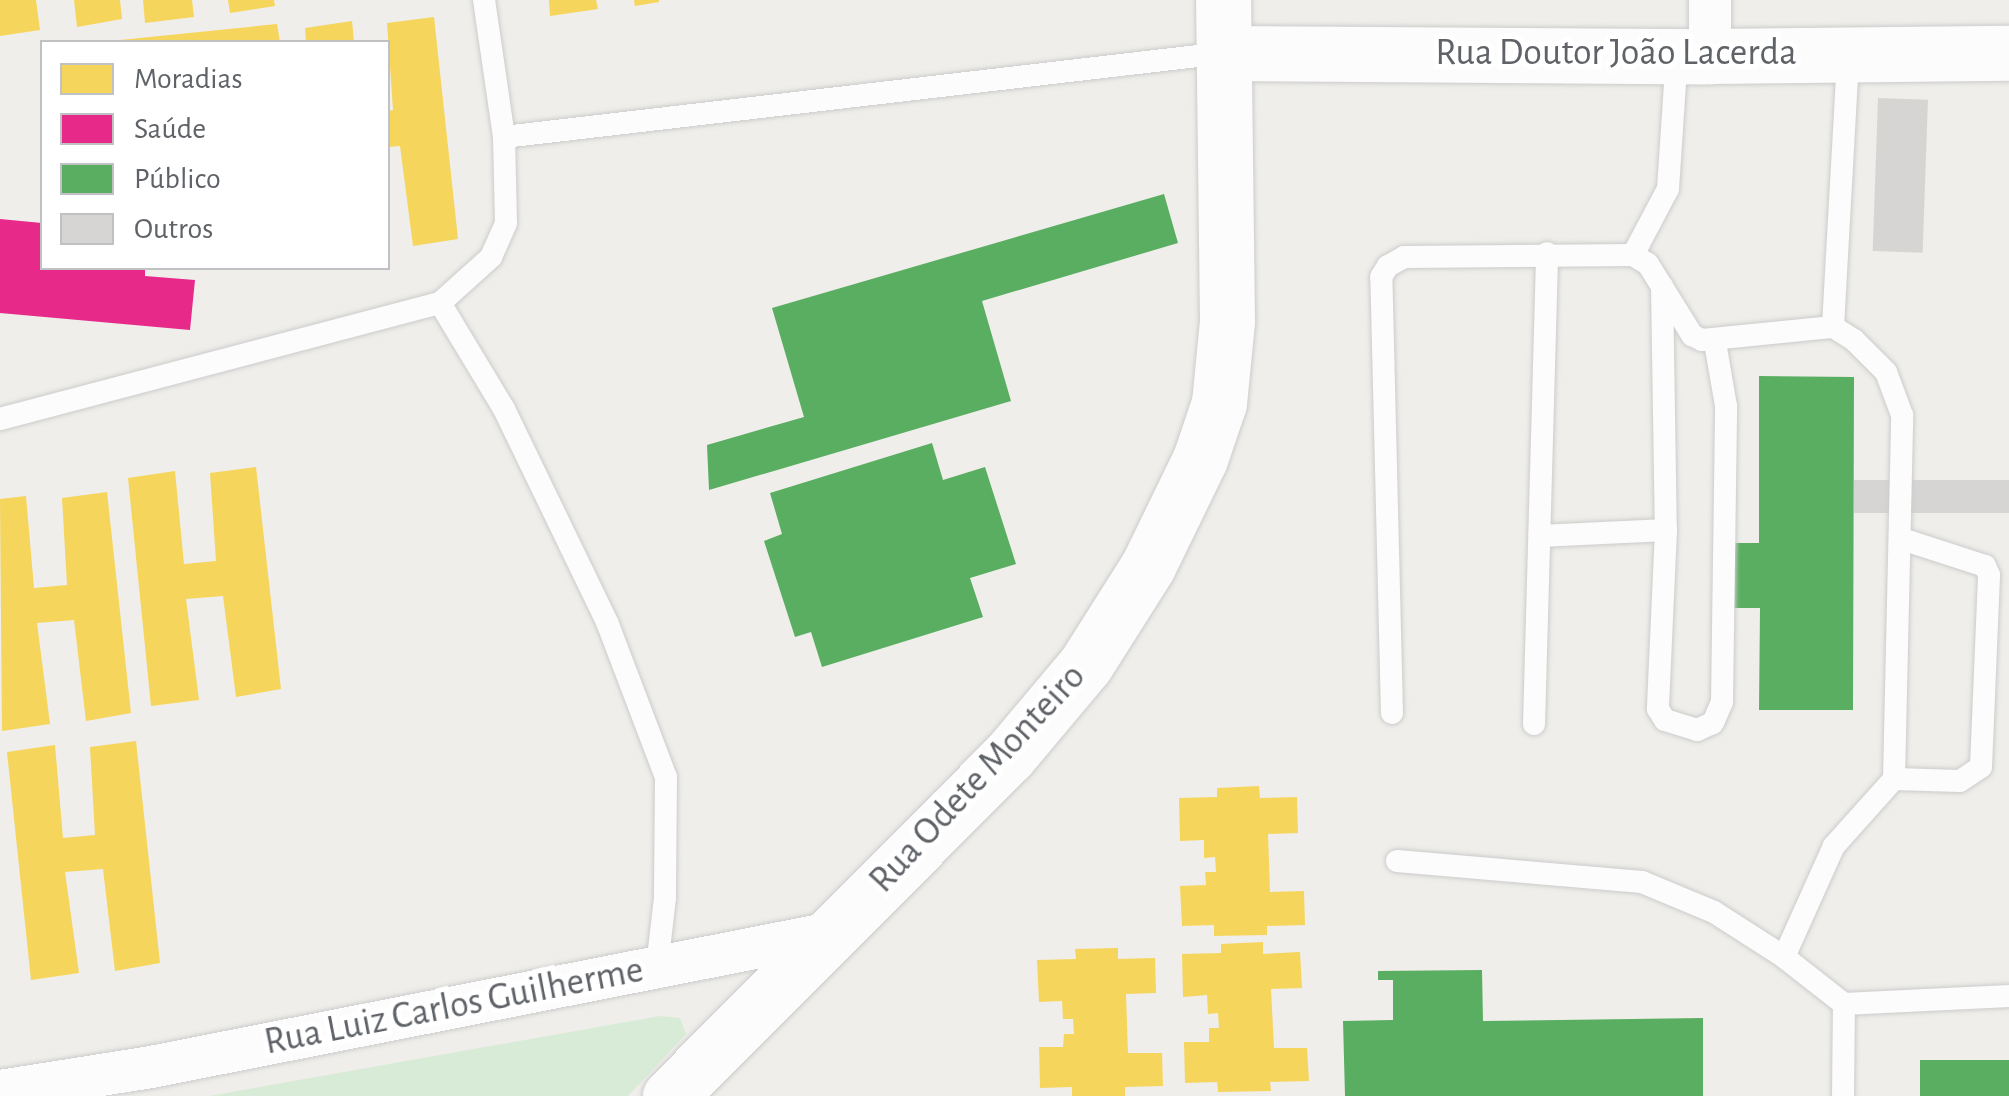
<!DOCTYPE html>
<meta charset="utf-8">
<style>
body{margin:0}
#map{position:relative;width:2009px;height:1096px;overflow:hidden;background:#efeeea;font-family:"Alegreya Sans",sans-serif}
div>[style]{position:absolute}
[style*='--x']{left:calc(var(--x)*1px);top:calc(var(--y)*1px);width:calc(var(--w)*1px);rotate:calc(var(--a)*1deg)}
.green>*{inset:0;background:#d8ebd6}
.homes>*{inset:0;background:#f6d55c}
.health>*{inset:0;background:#e7298a}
.public>*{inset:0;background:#5aae61;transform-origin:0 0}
.building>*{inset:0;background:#d6d5d3;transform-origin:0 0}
.roads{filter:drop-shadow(0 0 2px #cbcccc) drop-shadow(0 0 2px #cbcccc)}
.service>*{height:22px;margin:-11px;padding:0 11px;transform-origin:11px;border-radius:11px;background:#fdfcfc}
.minor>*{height:42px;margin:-21px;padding:0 21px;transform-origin:21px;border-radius:21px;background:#fdfcfc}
.secondary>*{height:55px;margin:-27.5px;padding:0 27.5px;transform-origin:27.5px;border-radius:27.5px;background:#fdfcfc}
span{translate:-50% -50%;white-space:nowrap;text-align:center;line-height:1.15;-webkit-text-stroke:10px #fff;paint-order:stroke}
.street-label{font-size:38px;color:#5f6368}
.legend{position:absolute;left:40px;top:40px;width:350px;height:230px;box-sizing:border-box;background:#fff;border:2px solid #bfc1c3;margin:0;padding:12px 18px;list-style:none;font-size:30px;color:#5f6368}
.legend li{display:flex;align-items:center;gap:20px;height:50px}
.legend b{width:50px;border:2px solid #bfc1c3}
</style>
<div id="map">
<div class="green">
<div style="clip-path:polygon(660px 1016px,680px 1018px,686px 1034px,628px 1096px,209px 1096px)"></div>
</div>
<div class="homes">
<div style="clip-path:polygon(0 0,36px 0,40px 30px,0 36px)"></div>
<div style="clip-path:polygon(74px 0,120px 0,122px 19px,77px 27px)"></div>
<div style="clip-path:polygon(143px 0,192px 0,194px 17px,145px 23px)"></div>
<div style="clip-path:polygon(228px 0,274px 0,275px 6px,230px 13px)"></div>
<div style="clip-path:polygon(549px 0,596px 0,598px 9px,550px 16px)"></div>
<div style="clip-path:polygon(634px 0,659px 0,659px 2px,635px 6px)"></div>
<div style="clip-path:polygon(434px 17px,458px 239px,413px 246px,400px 146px,388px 147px,388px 111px,393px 110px,387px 23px)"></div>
<div style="clip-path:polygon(352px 21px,354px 42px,306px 42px,305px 28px)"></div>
<div style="clip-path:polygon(277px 24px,280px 42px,120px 42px,120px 40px)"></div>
<div style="clip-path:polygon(256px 467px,281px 689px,236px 697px,223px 596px,186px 599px,199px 700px,151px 706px,128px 478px,175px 471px,184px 564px,216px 561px,210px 473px)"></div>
<div style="clip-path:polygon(107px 492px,131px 713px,86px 721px,74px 620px,37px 623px,50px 724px,2px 731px,0 499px,26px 496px,34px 588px,67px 585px,62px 498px)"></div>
<div style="clip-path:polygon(136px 741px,160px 963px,115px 971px,103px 869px,65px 872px,79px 973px,31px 980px,7px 752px,55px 745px,63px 838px,95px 835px,90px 747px)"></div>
<div style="clip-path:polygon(1259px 786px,1260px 798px,1297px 797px,1298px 833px,1268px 834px,1270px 892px,1304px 891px,1305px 925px,1267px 926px,1267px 935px,1214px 936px,1214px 925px,1182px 926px,1180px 886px,1206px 885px,1205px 872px,1216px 872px,1215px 857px,1204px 858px,1204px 840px,1180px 841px,1179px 798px,1217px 797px,1217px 788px)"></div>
<div style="clip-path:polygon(1263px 942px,1263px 954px,1300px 952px,1302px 988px,1271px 989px,1274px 1048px,1307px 1048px,1309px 1081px,1270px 1082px,1271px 1091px,1218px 1092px,1217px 1082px,1185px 1083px,1184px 1042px,1209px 1042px,1209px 1028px,1219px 1028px,1218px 1013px,1208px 1014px,1207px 995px,1183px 997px,1182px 954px,1221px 953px,1221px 944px)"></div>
<div style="clip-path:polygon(1118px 948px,1118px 959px,1155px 958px,1156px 993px,1126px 994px,1128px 1053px,1162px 1053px,1163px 1086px,1125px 1087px,1125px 1096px,1072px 1096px,1072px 1087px,1040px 1088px,1039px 1047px,1063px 1047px,1064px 1034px,1074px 1034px,1073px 1019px,1063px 1019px,1062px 1001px,1039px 1002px,1037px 960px,1076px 959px,1075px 949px)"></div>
</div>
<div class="health">
<div style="clip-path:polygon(0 219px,42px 223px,42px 268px,145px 268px,145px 276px,195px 280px,190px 330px,0 313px)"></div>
</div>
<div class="public">
<div style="clip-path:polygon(1164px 194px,1178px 243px,982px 301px,1011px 401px,709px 490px,707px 445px,804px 417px,772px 308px)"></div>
<div style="clip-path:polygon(1759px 376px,1854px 377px,1853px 710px,1759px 710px,1760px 608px,1733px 608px,1734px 543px,1759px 543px)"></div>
<div style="clip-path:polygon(932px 443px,943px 480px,985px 467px,1016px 564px,970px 578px,983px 617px,822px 667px,811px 632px,795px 637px,764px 541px,782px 534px,770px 493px)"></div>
<div style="clip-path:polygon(1482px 970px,1483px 1021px,1703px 1018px,1703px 1096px,1345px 1096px,1343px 1021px,1393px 1020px,1393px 980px,1378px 980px,1378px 971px)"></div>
<div style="left:1920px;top:1060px;width:89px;height:36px"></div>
</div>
<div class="building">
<div style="left:1878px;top:98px;width:50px;height:153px;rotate:2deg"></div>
<div style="left:1854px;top:480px;width:155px;height:33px"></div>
</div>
<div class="roads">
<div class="service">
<div style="--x:504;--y:137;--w:724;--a:-6.66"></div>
<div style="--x:1633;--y:255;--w:75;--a:-62.1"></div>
<div style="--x:1668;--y:189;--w:134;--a:-86.2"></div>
<div style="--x:1662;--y:286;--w:244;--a:89.1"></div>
<div style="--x:1666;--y:530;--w:179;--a:92.6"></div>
<div style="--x:1658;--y:709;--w:13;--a:58"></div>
<div style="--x:1665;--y:720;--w:34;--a:17"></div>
<div style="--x:1697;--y:730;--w:17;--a:-24"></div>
<div style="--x:1713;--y:723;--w:23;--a:-67"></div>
<div style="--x:1722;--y:702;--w:296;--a:-89.2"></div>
<div style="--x:1726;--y:406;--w:65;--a:-99.8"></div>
<div style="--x:440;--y:303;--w:124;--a:58.9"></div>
<div style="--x:504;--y:409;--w:237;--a:64.2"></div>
<div style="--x:607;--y:622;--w:166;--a:69.2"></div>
<div style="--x:666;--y:777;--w:121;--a:90.5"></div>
<div style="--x:665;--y:898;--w:68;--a:96.7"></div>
<div style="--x:0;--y:419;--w:455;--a:-14.8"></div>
<div style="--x:440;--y:303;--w:69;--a:-42"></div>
<div style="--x:491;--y:257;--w:37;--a:-66"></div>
<div style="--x:506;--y:223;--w:86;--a:-91.3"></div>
<div style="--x:504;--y:137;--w:138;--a:-98.3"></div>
<div style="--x:1540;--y:536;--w:126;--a:-2.7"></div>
<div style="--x:1392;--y:713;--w:436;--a:-91.4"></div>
<div style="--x:1381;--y:277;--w:13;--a:-58"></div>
<div style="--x:1388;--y:266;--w:18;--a:-29"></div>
<div style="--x:1404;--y:257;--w:229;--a:-0.5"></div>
<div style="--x:1633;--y:255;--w:17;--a:31"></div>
<div style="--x:1648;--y:264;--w:84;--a:58.2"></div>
<div style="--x:1692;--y:335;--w:11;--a:27"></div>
<div style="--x:1702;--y:340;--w:132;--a:-5.7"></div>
<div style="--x:1833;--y:327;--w:272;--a:-86.8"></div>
<div style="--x:1534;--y:724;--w:471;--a:-88.4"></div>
<div style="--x:1894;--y:779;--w:66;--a:1.7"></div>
<div style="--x:1960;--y:781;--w:25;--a:-34"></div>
<div style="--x:1981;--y:767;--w:192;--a:-87.6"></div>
<div style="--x:1989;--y:575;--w:10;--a:-114"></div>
<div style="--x:1985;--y:566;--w:87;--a:-162"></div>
<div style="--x:1397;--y:861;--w:246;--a:4.9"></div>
<div style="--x:1642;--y:882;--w:78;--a:22.6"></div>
<div style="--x:1714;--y:912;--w:83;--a:32.7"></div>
<div style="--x:1784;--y:957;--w:76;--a:38.1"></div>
<div style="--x:1844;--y:1004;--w:165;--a:-2.8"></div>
<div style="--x:1784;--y:957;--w:122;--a:-65.8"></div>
<div style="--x:1834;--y:846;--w:90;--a:-48.2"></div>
<div style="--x:1894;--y:779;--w:364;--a:-88.7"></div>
<div style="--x:1902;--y:415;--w:46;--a:-110.4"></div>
<div style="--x:1886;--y:372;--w:45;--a:-135"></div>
<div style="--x:1854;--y:340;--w:25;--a:-148"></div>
<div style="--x:1843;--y:1096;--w:92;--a:-89.4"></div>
</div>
<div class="minor">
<div style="--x:1710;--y:0;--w:56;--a:90"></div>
<div style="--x:0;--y:1091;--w:153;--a:-9"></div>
<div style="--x:151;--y:1067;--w:698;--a:-11.15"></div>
</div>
<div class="secondary">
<div style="--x:1223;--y:53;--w:487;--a:0.4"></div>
<div style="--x:1710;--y:56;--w:299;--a:-0.6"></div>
<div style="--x:670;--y:1096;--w:479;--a:-45.1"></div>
<div style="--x:1008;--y:757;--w:121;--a:-50"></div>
<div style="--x:1086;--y:664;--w:116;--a:-57.7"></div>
<div style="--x:1148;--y:566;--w:119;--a:-64.1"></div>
<div style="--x:1200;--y:459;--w:59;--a:-71.3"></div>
<div style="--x:1219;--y:403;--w:82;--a:-84.4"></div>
<div style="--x:1227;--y:321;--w:321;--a:-90.7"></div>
</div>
</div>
<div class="street-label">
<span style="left:1616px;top:54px">Rua Doutor João Lacerda</span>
<span style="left:978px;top:779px;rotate:-47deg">Rua Odete Monteiro</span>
<span style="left:454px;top:1007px;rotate:-11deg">Rua Luiz Carlos Guilherme</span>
</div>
<ul class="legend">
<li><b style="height:28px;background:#f6d55c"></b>Moradias</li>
<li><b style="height:28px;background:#e7298a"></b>Saúde</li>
<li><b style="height:28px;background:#5aae61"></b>Público</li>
<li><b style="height:28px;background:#d6d5d3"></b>Outros</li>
</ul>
</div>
